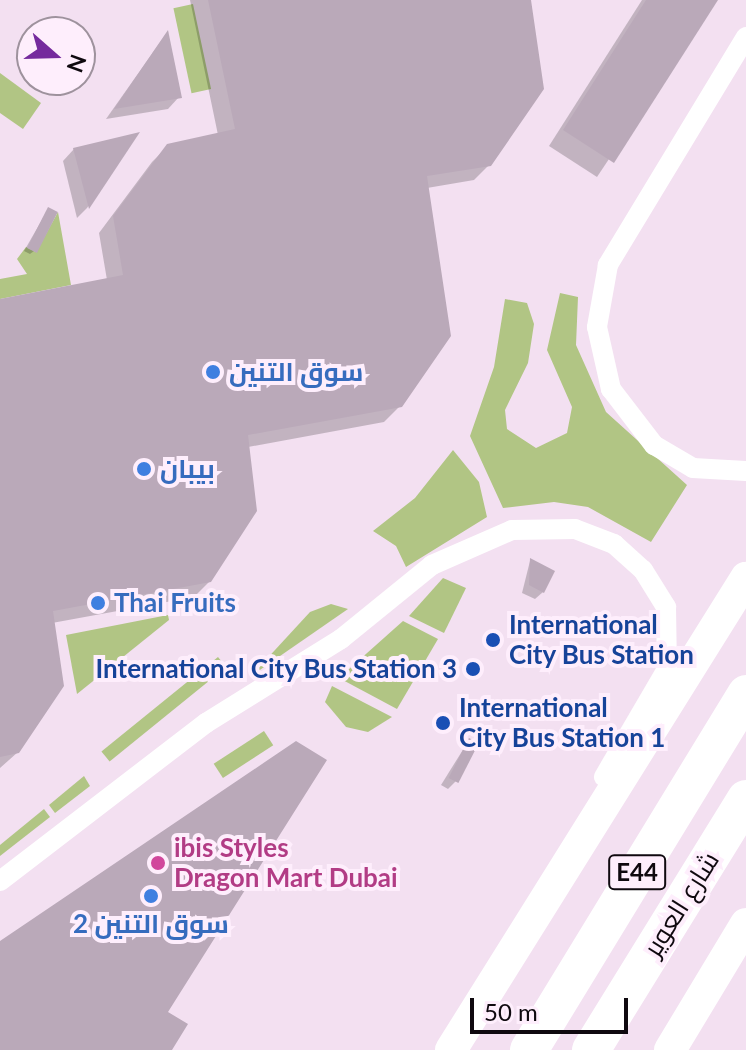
<!DOCTYPE html>
<meta charset="utf-8">
<style>
body{margin:0}
#map{position:relative;width:746px;height:1050px;overflow:hidden;background:#f3e0f1;font-family:Lato,Cairo,sans-serif}
div>[style]{position:absolute}
[style*='--x']{left:calc(var(--x)*1px);top:calc(var(--y)*1px);width:calc(var(--w)*1px);rotate:calc(var(--a)*1deg)}
.green>*{inset:0;background:#b1c584;transform-origin:0 0}
.shadow>*{inset:0;background:#0003}
.building>*{inset:0;background:#baa9b9;transform-origin:0 0}
.street>*{height:20px;margin:-10px;padding:0 10px;transform-origin:10px;border-radius:10px;background:#fff}
.primary>*{height:32px;margin:-16px;padding:0 16px;transform-origin:16px;border-radius:16px;background:#fff}
.highway>*{height:38px;margin:-19px;padding:0 19px;transform-origin:19px;border-radius:19px;background:#fff}
.dots>*{width:22px;height:22px;translate:-50% -50%;box-sizing:border-box;border:4px solid #feeefc;border-radius:50%}
span{translate:-50% -50%;white-space:nowrap;text-align:center;line-height:1.15;-webkit-text-stroke:8px #feeefc;paint-order:stroke}
.shield-label span{padding:2px 6px;background:#feeefc;border:2px solid;border-radius:6px;-webkit-text-stroke-width:0}
.shield-label{font-size:24px;color:#0f090f;font-weight:700}
.shop-label{font-size:26px;color:#366cbe;font-weight:700}
.left{translate:0 -50%;text-align:left}
.transit-label{font-size:26px;color:#164399;font-weight:700}
.right{translate:-100% -50%;text-align:right}
.hotel-label{font-size:26px;color:#b23c85;font-weight:700}
.street-label{font-size:26px;color:#0f090f}
.north{position:absolute;left:16px;top:16px;width:80px;height:80px;box-sizing:border-box;background:#feeefc;border:2px solid #9e929d;border-radius:50%;rotate:110deg;font-size:22px;font-weight:700;line-height:32px;text-align:center;color:#0f090f}
.north::after{content:'';display:block;margin:auto;width:28px;height:36px;background:#752a9d;clip-path:polygon(50% 0,100% 100%,50% 72%,0 100%)}
.scale{position:absolute;left:470px;top:998px;width:158px;height:36px;box-sizing:border-box;border:4px solid #0f090f;border-top:0;padding-left:10px;font-size:24px;line-height:28px;white-space:nowrap;color:#0f090f;-webkit-text-stroke:6px #feeefc;paint-order:stroke}
</style>
<div id="map">
<div class="green">
<div style="left:193px;top:4px;width:87px;height:20px;rotate:78deg"></div>
<div style="clip-path:polygon(0 73px,41px 103px,23px 129px,0 113px)"></div>
<div style="clip-path:polygon(58px 212px,71px 285px,0 299px,0 279px,27px 274px,17px 259px,26px 247px,36px 252px)"></div>
<div style="clip-path:polygon(560px 293px,578px 297px,576px 345px,606px 412px,687px 485px,651px 542px,588px 507px,554px 502px,503px 508px,470px 436px,494px 367px,505px 299px,527px 303px,534px 324px,528px 363px,505px 410px,507px 429px,536px 448px,567px 433px,572px 407px,547px 350px)"></div>
<div style="clip-path:polygon(453px 450px,479px 482px,487px 517px,406px 567px,396px 546px,373px 531px,415px 498px)"></div>
<div style="clip-path:polygon(443px 578px,466px 588px,444px 633px,409px 616px)"></div>
<div style="clip-path:polygon(331px 604px,348px 609px,251px 676px,310px 612px)"></div>
<div style="clip-path:polygon(168px 615px,169px 620px,77px 694px,66px 635px)"></div>
<div style="clip-path:polygon(403px 621px,438px 639px,397px 709px,339px 678px)"></div>
<div style="left:218px;top:657px;width:13px;height:150px;rotate:51deg"></div>
<div style="clip-path:polygon(332px 686px,392px 717px,368px 732px,346px 727px,325px 702px)"></div>
<div style="left:264px;top:731px;width:17px;height:60px;rotate:57deg"></div>
<div style="clip-path:polygon(84px 776px,90px 786px,55px 813px,49px 805px)"></div>
<div style="clip-path:polygon(44px 809px,50px 817px,0 856px,0 845px)"></div>
</div>
<div class="shadow">
<div style="clip-path:polygon(190px 0,529px 0,490px 164px,474px 180px,427px 188px,400px 406px,384px 422px,248px 447px,210px 581px,194px 597px,52px 623px,18px 752px,0 768px,0 301px,107px 280px,99px 233px,152px 162px,168px 146px,218px 135px)"></div>
<div style="clip-path:polygon(642px 0,715px 0,597px 177px,549px 146px)"></div>
<div style="clip-path:polygon(166px 34px,179px 97px,168px 109px,106px 119px)"></div>
<div style="clip-path:polygon(136px 135px,87px 208px,77px 218px,63px 161px,74px 149px)"></div>
<div style="clip-path:polygon(46px 213px,34px 251px,30px 254px,24px 251px)"></div>
<div style="clip-path:polygon(530px 561px,543px 592px,535px 599px,522px 593px)"></div>
<div style="clip-path:polygon(469px 740px,456px 781px,448px 789px,441px 785px)"></div>
<div style="clip-path:polygon(296px 743px,165px 1012px,170px 1050px,0 1050px,0 945px)"></div>
</div>
<div class="building">
<div style="clip-path:polygon(208px 0,531px 0,544px 89px,491px 166px,427px 176px,451px 336px,402px 407px,248px 435px,257px 511px,211px 582px,53px 611px,64px 686px,19px 753px,0 757px,0 299px,123px 275px,113px 216px,167px 144px,235px 129px)"></div>
<div style="clip-path:polygon(646px 0,718px 0,614px 163px,563px 130px)"></div>
<div style="clip-path:polygon(168px 30px,182px 98px,114px 109px)"></div>
<div style="clip-path:polygon(140px 132px,89px 209px,73px 148px)"></div>
<div style="left:48px;top:207px;width:11px;height:46px;rotate:27deg"></div>
<div style="clip-path:polygon(530px 558px,555px 571px,544px 593px,529px 585px)"></div>
<div style="left:469px;top:738px;width:11px;height:45px;rotate:27deg"></div>
<div style="clip-path:polygon(296px 741px,327px 760px,168px 1012px,188px 1024px,172px 1050px,0 1050px,0 941px)"></div>
</div>
<div class="street">
<div style="--x:746;--y:37;--w:267;--a:121.2"></div>
<div style="--x:608;--y:265;--w:63;--a:100.1"></div>
<div style="--x:597;--y:327;--w:64;--a:77.3"></div>
<div style="--x:611;--y:389;--w:71;--a:52.5"></div>
<div style="--x:654;--y:445;--w:45;--a:30.5"></div>
<div style="--x:693;--y:468;--w:53;--a:3.2"></div>
<div style="--x:0;--y:881;--w:260;--a:-37.5"></div>
<div style="--x:206;--y:723;--w:159;--a:-31.9"></div>
<div style="--x:341;--y:639;--w:117;--a:-39.1"></div>
<div style="--x:432;--y:565;--w:87;--a:-23.6"></div>
<div style="--x:512;--y:530;--w:63;--a:-0.9"></div>
<div style="--x:575;--y:529;--w:42;--a:21"></div>
<div style="--x:614;--y:544;--w:39;--a:42"></div>
<div style="--x:643;--y:570;--w:44;--a:58.1"></div>
<div style="--x:666;--y:607;--w:62;--a:89.1"></div>
<div style="--x:667;--y:669;--w:125;--a:120.3"></div>
</div>
<div class="primary">
<div style="--x:451;--y:1050;--w:557;--a:-57.99"></div>
<div style="--x:670;--y:1050;--w:147;--a:-58.9"></div>
</div>
<div class="highway">
<div style="--x:529;--y:1050;--w:417;--a:-58.6"></div>
<div style="--x:591;--y:1050;--w:295;--a:-58.3"></div>
</div>
<div class="dots">
<div style="left:213px;top:372px;background:#3f7fe0"></div>
<div style="left:144px;top:469px;background:#3f7fe0"></div>
<div style="left:98px;top:603px;background:#3f7fe0"></div>
<div style="left:493px;top:640px;background:#1a4fb4"></div>
<div style="left:473px;top:669px;background:#1a4fb4"></div>
<div style="left:443px;top:723px;background:#1a4fb4"></div>
<div style="left:158px;top:863px;background:#d1479c"></div>
<div style="left:151px;top:896px;background:#3f7fe0"></div>
</div>
<div class="shield-label">
<span style="left:637px;top:872px">E44</span>
</div>
<div class="shop-label">
<span class="left" style="left:229px;top:372px">سوق التنين</span>
<span class="left" style="left:160px;top:469px">بيبان</span>
<span class="left" style="left:114px;top:603px">Thai Fruits</span>
<span style="left:151px;top:924px">سوق التنين 2</span>
</div>
<div class="transit-label">
<span class="left" style="left:509px;top:640px">International<br>City Bus Station</span>
<span class="right" style="left:457px;top:669px">International City Bus Station 3</span>
<span class="left" style="left:459px;top:723px">International<br>City Bus Station 1</span>
</div>
<div class="hotel-label">
<span class="left" style="left:174px;top:863px">ibis Styles<br>Dragon Mart Dubai</span>
</div>
<div class="street-label">
<span style="left:681px;top:904px;rotate:-58deg">شارع العوير</span>
</div>
<div class="north">N</div>
<div class="scale">50 m</div>
</div>
